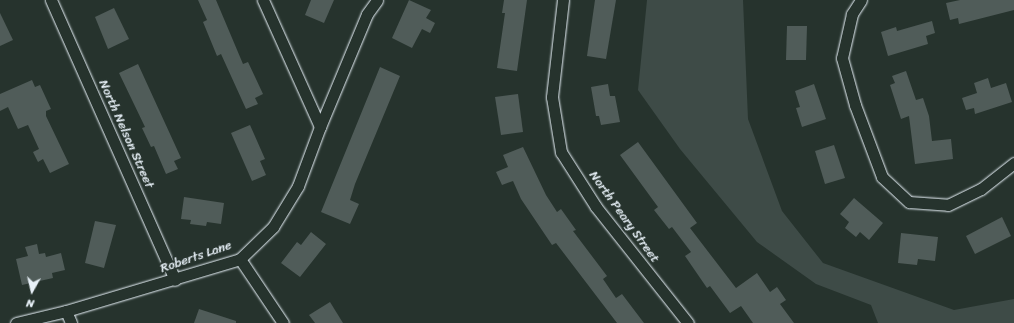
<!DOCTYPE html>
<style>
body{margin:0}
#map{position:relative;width:1014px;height:323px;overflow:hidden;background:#26332d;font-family:Sriracha,sans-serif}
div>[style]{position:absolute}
.green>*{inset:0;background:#3e4b47}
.building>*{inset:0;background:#505c59}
.roads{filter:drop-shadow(0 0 1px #e8f1f8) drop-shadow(0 0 1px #e8f1f8)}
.minor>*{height:11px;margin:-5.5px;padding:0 5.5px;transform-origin:5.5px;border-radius:5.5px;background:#26332d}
span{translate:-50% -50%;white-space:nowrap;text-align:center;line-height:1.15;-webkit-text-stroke:4px #26332d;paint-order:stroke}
.street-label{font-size:13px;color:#e8f1f8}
.north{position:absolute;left:12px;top:271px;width:40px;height:40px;-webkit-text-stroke:3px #26332d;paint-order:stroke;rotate:188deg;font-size:11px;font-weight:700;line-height:16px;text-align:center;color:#e8f1f8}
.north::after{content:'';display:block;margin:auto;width:14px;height:18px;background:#e8f1f8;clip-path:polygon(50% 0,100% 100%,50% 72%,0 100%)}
</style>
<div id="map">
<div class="green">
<div style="clip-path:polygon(647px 0,743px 0,748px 119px,782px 211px,823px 263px,954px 310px,1014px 299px,1014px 323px,878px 323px,871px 305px,816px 284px,757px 242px,680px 149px,638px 90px)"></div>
</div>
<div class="building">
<div style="clip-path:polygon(198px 0,216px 0,243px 64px,248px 62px,263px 94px,255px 98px,258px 104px,246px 109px,221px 54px,217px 56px,203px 22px,207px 20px)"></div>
<div style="clip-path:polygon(311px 0,334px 0,324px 23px,305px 15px)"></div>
<div style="clip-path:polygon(409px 0,431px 10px,426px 18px,435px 23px,430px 33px,422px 29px,412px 48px,392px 38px)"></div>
<div style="clip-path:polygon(504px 0,527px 0,517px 71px,497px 68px,505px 13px,502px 13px)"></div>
<div style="clip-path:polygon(595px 0,616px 0,606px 59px,587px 56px)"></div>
<div style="clip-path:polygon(960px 0,1014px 0,1014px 10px,959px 24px,958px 18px,950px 20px,946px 3px)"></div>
<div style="clip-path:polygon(114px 8px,129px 39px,108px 49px,95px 17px)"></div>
<div style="clip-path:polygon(0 13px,13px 40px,0 46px)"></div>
<div style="clip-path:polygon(932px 21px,935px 33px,926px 36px,928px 44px,888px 56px,881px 32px,896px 27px,897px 31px)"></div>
<div style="clip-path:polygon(787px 26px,807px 26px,806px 60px,786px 60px)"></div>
<div style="clip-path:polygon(138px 64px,181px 158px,174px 161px,178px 169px,166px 174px,154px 146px,151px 147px,142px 128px,145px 127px,119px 73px)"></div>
<div style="clip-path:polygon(380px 67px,400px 76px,355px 184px,350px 200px,359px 204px,350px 224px,321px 212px)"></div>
<div style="clip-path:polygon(906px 71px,916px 100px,923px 98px,929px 116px,932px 141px,951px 139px,953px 159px,915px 164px,909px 116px,901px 119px,890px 85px,895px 83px,892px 76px)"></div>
<div style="clip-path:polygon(988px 78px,991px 88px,1006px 83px,1012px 102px,975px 114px,974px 108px,966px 110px,962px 98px,977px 93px,974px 83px)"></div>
<div style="clip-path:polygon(32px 80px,35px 87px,40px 85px,51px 109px,46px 111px,46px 116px,69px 164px,50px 173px,43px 159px,38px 162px,33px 152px,39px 149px,28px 125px,18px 129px,8px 107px,0 111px,0 94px)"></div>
<div style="clip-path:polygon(608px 84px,610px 96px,615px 96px,620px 122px,601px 125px,599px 116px,596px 116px,591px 87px)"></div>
<div style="clip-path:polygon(814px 84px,826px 119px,802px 127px,796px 108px,800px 107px,795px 91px)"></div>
<div style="clip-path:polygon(518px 94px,523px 132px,501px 135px,495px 97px)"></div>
<div style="clip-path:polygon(250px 125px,265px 159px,260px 161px,266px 175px,252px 181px,231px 133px)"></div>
<div style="clip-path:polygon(638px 142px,697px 223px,690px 228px,736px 288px,757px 273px,770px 292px,777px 287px,786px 300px,780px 304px,794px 323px,753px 323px,741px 306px,730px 313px,710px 286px,707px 288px,685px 256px,691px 252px,672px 227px,669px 229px,654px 210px,658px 207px,620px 155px)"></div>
<div style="clip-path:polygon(834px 145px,845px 178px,825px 184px,815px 151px)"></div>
<div style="clip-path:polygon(523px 147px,546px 195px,557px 212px,561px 209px,576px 230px,573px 231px,607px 276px,603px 279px,616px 298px,622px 294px,644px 323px,617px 323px,556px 243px,552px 245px,521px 199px,513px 181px,502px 185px,496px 172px,508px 167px,503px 155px)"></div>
<div style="clip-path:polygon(184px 197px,224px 203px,221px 224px,207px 222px,206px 226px,190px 224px,191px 220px,181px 219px)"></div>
<div style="clip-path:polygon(854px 198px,883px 223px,869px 240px,860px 232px,856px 237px,845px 228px,849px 222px,840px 214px)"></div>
<div style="clip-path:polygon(1002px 217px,1011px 236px,975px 254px,966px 236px)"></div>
<div style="clip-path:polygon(95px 221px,116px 225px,104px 268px,85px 263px)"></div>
<div style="clip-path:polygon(311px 232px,326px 244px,300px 277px,281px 263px,297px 242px,301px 245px)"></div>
<div style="clip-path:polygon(901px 233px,938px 237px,935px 261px,918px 259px,917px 265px,898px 263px)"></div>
<div style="clip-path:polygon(37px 244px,39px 254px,45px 253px,46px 257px,61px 253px,65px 270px,52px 273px,53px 278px,22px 285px,16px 259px,28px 256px,25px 247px)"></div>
<div style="clip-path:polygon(330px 302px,343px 323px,315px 323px,309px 315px)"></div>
<div style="clip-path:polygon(199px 309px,236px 321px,236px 323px,194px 323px)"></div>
</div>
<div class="roads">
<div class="minor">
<div style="left:51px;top:0;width:306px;rotate:66.1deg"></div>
<div style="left:263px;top:0;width:139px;rotate:65.8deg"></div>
<div style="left:563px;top:0;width:98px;rotate:96.5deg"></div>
<div style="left:552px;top:97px;width:56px;rotate:80.7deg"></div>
<div style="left:561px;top:152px;width:65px;rotate:57.5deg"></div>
<div style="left:596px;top:207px;width:148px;rotate:51.6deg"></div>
<div style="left:861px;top:0;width:17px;rotate:123deg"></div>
<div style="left:852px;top:14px;width:45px;rotate:102.8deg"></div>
<div style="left:842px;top:58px;width:49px;rotate:74.5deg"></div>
<div style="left:855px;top:105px;width:77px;rotate:69.4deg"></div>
<div style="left:882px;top:177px;width:37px;rotate:43deg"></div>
<div style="left:909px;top:202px;width:39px;rotate:4deg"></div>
<div style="left:948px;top:205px;width:37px;rotate:-26deg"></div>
<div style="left:981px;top:189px;width:42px;rotate:-38.2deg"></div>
<div style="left:240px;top:259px;width:77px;rotate:56.1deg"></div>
<div style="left:66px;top:311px;width:13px;rotate:67deg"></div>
<div style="left:16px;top:323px;width:51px;rotate:-13.5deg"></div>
<div style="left:66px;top:311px;width:182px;rotate:-16.6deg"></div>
<div style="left:240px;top:259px;width:46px;rotate:-44.1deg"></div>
<div style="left:273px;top:227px;width:48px;rotate:-58.6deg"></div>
<div style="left:298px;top:186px;width:63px;rotate:-69.6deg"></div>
<div style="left:320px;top:127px;width:122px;rotate:-67.4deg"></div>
<div style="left:367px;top:14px;width:17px;rotate:-54deg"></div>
</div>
</div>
<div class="street-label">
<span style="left:126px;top:134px;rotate:66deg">North Nelson Street</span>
<span style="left:624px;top:217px;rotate:54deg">North Peary Street</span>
<span style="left:196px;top:257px;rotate:-19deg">Roberts Lane</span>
</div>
<div class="north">N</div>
</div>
